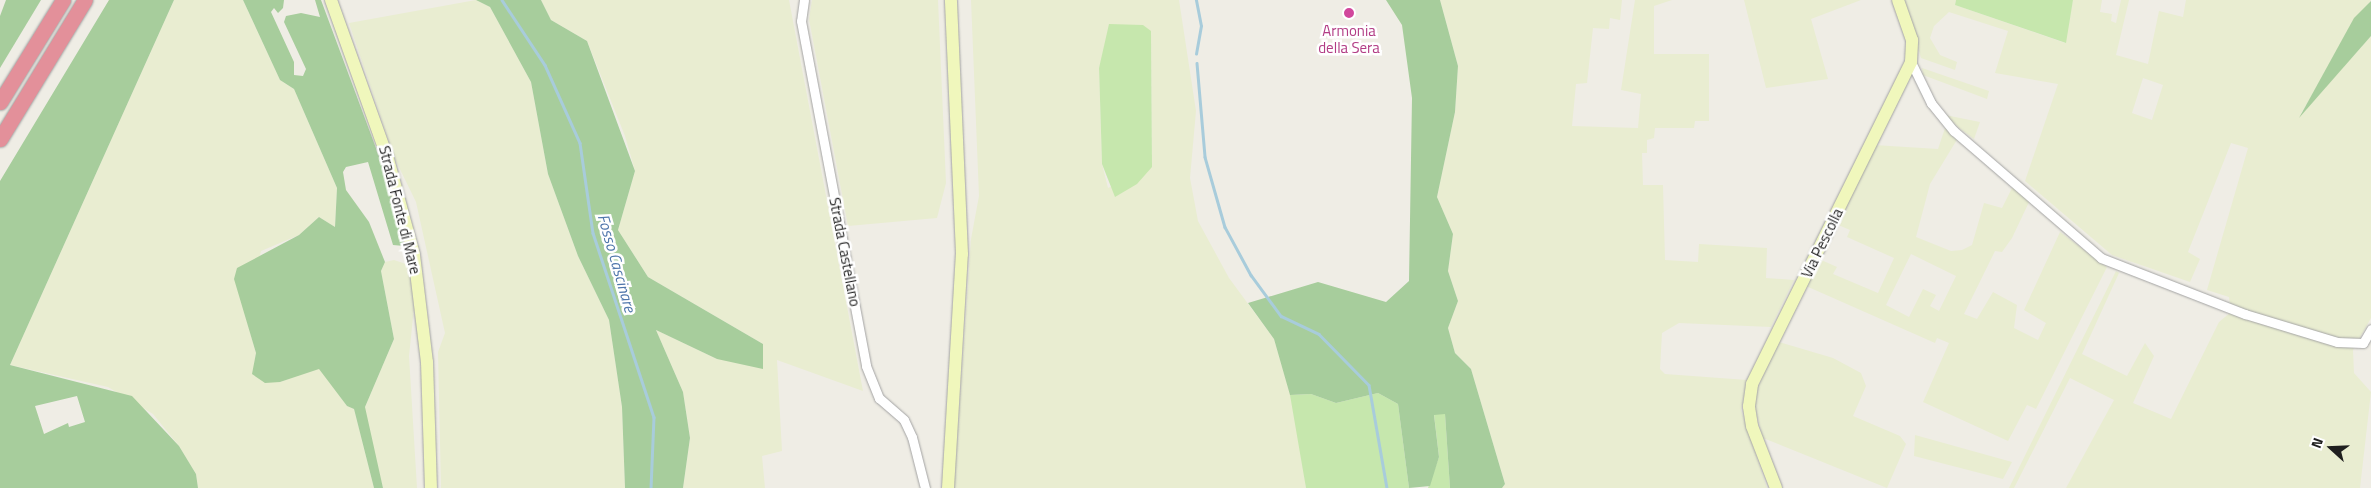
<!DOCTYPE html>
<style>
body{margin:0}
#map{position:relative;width:2371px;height:488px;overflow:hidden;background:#efede5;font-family:"Titillium Web",sans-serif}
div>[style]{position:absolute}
.farmland>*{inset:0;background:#e9edd1}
.grass>*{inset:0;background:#c6e7ad}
.forest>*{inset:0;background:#a7cd9c}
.stream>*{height:2.5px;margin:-1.25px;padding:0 1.25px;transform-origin:1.25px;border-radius:1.25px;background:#a8ccdb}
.roads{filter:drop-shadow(0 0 1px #a3a3a3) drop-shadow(0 0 1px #a3a3a3)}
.street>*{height:9px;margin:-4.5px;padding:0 4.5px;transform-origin:4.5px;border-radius:4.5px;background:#fff}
.secondary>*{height:12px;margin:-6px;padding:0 6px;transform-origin:6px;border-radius:6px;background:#f0f7bc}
.highway>*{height:15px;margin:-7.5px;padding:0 7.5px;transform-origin:7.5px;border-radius:7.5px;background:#e3909a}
.dots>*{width:14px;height:14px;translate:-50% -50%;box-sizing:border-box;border:2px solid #fff;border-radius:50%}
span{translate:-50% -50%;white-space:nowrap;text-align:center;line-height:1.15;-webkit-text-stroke:5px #fff;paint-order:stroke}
.hotel-label{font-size:15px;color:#b23c85}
.street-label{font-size:15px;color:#1f1f1f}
.water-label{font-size:16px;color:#4f76ab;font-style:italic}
.north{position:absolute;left:2306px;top:423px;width:50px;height:50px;-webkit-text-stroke:4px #fff;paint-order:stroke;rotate:290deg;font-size:14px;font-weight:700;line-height:20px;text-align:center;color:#1f1f1f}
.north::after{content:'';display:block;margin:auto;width:18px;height:22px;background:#1f1f1f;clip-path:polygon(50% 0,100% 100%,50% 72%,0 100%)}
</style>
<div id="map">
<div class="farmland">
<div style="clip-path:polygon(174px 0,243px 0,280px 80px,294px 89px,337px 188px,335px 227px,319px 217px,299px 235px,261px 251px,245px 315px,256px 353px,254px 365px,280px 382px,319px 368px,347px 406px,354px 409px,374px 488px,198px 488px,196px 474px,179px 446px,153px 414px,108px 387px,10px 365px)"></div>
<div style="clip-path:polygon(476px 0,490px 7px,531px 82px,548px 174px,578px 256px,609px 320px,622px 407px,625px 488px,441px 488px,438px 352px,445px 333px,416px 202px,395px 159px,349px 23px)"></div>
<div style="clip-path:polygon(541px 0,789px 0,863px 391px,777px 360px,782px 451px,762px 456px,765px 488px,683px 488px,690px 438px,683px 392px,656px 330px,717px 359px,763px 344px,648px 277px,618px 230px,635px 171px,625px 136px,587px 41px,551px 20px)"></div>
<div style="clip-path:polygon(812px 0,938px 0,946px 183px,937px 218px,848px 226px,809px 19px)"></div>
<div style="clip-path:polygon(evenodd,971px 0,1179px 0,1196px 111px,1190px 178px,1198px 221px,1229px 278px,1274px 339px,1297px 418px,1306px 488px,954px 488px,971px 239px,979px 196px,971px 0,1151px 31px,1152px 167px,1108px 188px,1102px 164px,1099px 68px,1108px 39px,1151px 31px)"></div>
<div style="clip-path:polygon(1440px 0,1622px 0,1620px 20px,1610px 18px,1609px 29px,1593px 28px,1587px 83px,1576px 84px,1572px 126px,1638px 128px,1641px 94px,1621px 90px,1635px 0,1672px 0,1654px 6px,1654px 54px,1709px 54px,1709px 121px,1695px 121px,1694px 128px,1655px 128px,1654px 138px,1647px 140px,1647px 153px,1642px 153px,1643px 185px,1663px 185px,1665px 260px,1698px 262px,1699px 244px,1767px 248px,1766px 278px,1794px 280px,1771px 327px,1679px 323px,1662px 333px,1660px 369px,1665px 374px,1747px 380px,1741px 410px,1767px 488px,1502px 488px,1505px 484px,1471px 369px,1455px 353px,1448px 328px,1458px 301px,1448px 271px,1453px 234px,1437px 197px,1455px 112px,1458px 66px)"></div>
<div style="clip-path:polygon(1744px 0,1861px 0,1811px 19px,1828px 79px,1766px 88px)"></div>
<div style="clip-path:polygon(evenodd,1904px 0,1956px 0,1955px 5px,2065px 43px,2073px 0,2102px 0,2100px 12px,2112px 14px,2111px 21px,2116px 23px,2121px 0,2129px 0,2116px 55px,2148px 64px,2159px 11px,2183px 17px,2186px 0,2371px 0,2300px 115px,2371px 36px,2371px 318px,2353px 350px,2354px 373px,2371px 392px,2360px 488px,2066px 488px,2114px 400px,2070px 378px,2014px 488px,2009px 488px,2116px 271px,2119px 273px,2082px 354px,2127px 376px,2145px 343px,2154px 356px,2133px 403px,2171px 419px,2219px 322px,2231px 312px,2229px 297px,2207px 290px,2248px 148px,2231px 143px,2188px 252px,2200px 259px,2190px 282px,2112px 255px,2025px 181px,2058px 84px,1995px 73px,2008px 31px,1949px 12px,1934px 26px,1930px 38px,1940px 55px,1957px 62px,1955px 70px,1921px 58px,1904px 0,2143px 78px,2163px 85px,2152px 120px,2132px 113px,2143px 78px)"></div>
<div style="clip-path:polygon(1922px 68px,1989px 91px,1987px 99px,1923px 75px)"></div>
<div style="clip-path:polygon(1945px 115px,1980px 122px,1974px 139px,1959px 128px)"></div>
<div style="clip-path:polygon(evenodd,1945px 128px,1958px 138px,1930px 184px,1916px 237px,1951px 251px,1962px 250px,1972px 245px,1984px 203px,2002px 208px,2013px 186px,2030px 200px,2012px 238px,2002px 252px,1995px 251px,1964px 314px,1977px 319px,1993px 292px,2017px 305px,2014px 328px,2038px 340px,2046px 323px,2024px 310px,2060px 232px,2107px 267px,2036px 409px,2027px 405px,2008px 441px,1923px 402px,1949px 343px,1937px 338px,1935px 343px,1806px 286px,1819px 259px,1837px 267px,1833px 274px,1878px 293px,1894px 258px,1847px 237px,1850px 230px,1836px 224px,1874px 145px,1938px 149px,1945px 128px,1911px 254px,1956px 276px,1939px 311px,1930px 306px,1936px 295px,1923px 289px,1909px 317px,1886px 305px,1911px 254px)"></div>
<div style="clip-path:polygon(394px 260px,409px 265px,414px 308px,409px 356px,417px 488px,383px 488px,365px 416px,365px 407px,394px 339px,381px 271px,385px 262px)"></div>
<div style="clip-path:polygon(1779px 342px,1833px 358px,1861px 373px,1866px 386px,1853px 416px,1900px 436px,1906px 444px,1887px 488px,1763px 438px,1755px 407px,1757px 389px)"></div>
<div style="clip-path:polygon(1915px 435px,2012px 462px,2003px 479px,1914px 456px)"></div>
</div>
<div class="grass">
<div style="clip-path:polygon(1956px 0,2073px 0,2066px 43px,1955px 5px)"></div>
<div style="clip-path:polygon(1109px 24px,1143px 25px,1151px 31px,1152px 167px,1137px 184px,1115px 197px,1102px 164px,1099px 68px)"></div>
<div style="clip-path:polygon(1378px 393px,1398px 404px,1409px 488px,1306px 488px,1290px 395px,1311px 394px,1336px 403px)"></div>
<div style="clip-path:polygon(1434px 414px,1445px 414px,1450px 488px,1428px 488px,1439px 457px)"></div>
</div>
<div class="forest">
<div style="clip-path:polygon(6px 0,41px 0,0 68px,0 16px)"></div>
<div style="clip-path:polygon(evenodd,109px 0,174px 0,10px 365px,132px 396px,179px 446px,196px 474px,198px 488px,0 488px,0 181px,109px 0,77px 396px,85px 422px,69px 427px,68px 423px,44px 434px,35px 406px,77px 396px)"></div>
<div style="clip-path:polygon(243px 0,284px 0,283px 8px,278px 13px,274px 8px,271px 12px,294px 62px,294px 75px,303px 76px,306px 69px,284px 22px,286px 16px,301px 13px,320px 17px,315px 0,321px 0,383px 167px,404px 246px,393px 245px,368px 162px,346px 167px,343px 172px,346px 190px,369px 222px,385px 262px,381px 271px,394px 339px,365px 407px,383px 488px,374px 488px,354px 409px,347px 406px,319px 369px,280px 382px,265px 383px,252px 374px,256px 353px,234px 279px,237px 268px,299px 235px,319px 217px,335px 227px,337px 188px,294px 89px,280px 80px)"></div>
<div style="clip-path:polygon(476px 0,541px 0,551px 20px,587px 41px,635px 171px,618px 230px,648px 277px,763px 344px,763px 369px,717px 359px,656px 330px,683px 392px,690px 438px,683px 488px,625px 488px,622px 407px,609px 320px,578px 256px,548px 174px,531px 82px,490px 7px)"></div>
<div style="clip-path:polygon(1386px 0,1440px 0,1458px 66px,1455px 112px,1437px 197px,1453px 234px,1448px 271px,1458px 301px,1448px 328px,1455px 353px,1471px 369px,1505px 484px,1502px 488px,1450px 488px,1445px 414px,1434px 415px,1439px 457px,1430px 486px,1409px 488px,1398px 404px,1378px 393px,1336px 403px,1311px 394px,1290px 395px,1274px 339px,1248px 303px,1318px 282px,1386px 302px,1409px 281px,1412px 98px,1402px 25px)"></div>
<div style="clip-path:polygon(2371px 1px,2371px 36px,2299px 118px,2354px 18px)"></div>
</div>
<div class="stream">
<div style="left:502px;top:0;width:78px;rotate:56.5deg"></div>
<div style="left:545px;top:65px;width:85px;rotate:65.8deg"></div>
<div style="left:580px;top:143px;width:91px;rotate:81.8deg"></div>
<div style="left:593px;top:233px;width:194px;rotate:71.7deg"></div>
<div style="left:654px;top:417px;width:71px;rotate:92.4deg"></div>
<div style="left:1196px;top:54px;width:28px;rotate:-80deg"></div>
<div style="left:1201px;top:26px;width:26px;rotate:-101deg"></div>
<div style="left:1197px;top:63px;width:94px;rotate:85.1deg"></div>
<div style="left:1205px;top:157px;width:73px;rotate:74.1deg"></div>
<div style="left:1225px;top:227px;width:55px;rotate:61.6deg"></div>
<div style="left:1251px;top:275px;width:51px;rotate:53.8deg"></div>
<div style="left:1281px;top:316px;width:42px;rotate:25.3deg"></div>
<div style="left:1319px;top:334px;width:71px;rotate:45.6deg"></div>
<div style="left:1369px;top:385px;width:105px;rotate:80.1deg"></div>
</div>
<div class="roads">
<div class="street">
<div style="left:804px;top:0;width:21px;rotate:98deg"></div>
<div style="left:801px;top:21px;width:351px;rotate:79.3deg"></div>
<div style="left:866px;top:366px;width:35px;rotate:68deg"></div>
<div style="left:879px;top:398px;width:33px;rotate:41deg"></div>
<div style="left:904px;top:420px;width:19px;rotate:65deg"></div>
<div style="left:912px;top:437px;width:53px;rotate:75.7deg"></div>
<div style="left:1911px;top:62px;width:46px;rotate:64deg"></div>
<div style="left:1931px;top:103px;width:36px;rotate:51deg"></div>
<div style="left:1954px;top:131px;width:194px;rotate:40.8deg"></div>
<div style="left:2101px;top:258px;width:155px;rotate:21.3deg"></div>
<div style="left:2245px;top:314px;width:96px;rotate:16.9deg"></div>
<div style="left:2337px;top:342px;width:26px;rotate:2deg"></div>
<div style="left:2363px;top:343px;width:16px;rotate:-60deg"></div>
</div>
<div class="secondary">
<div style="left:331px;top:0;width:169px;rotate:70.3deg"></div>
<div style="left:388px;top:159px;width:99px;rotate:74.8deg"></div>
<div style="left:414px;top:255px;width:108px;rotate:83.1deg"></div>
<div style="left:427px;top:362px;width:126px;rotate:88.2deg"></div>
<div style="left:948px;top:488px;width:234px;rotate:-86.6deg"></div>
<div style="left:962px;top:254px;width:254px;rotate:-92.5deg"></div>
<div style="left:1776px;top:488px;width:66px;rotate:-111.2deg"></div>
<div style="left:1752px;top:426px;width:20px;rotate:-99deg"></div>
<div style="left:1749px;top:406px;width:22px;rotate:-82deg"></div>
<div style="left:1752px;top:384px;width:359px;rotate:-63.7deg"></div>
<div style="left:1911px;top:62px;width:22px;rotate:-87deg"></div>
<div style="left:1912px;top:40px;width:42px;rotate:-109.3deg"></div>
</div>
<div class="highway">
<div style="left:0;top:102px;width:120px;rotate:-58.3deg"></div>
<div style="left:0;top:139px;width:163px;rotate:-58.6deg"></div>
</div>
</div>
<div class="dots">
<div style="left:1349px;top:13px;background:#d1479c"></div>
</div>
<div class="hotel-label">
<span style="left:1349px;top:39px">Armonia<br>della Sera</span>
</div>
<div class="street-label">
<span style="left:400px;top:210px;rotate:76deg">Strada Fonte di Mare</span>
<span style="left:1822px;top:243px;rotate:-64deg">Via Pescolla</span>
<span style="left:845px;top:252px;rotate:79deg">Strada Castellano</span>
</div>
<div class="water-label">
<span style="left:617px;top:263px;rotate:74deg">Fosso Cascinare</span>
</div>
<div class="north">N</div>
</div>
